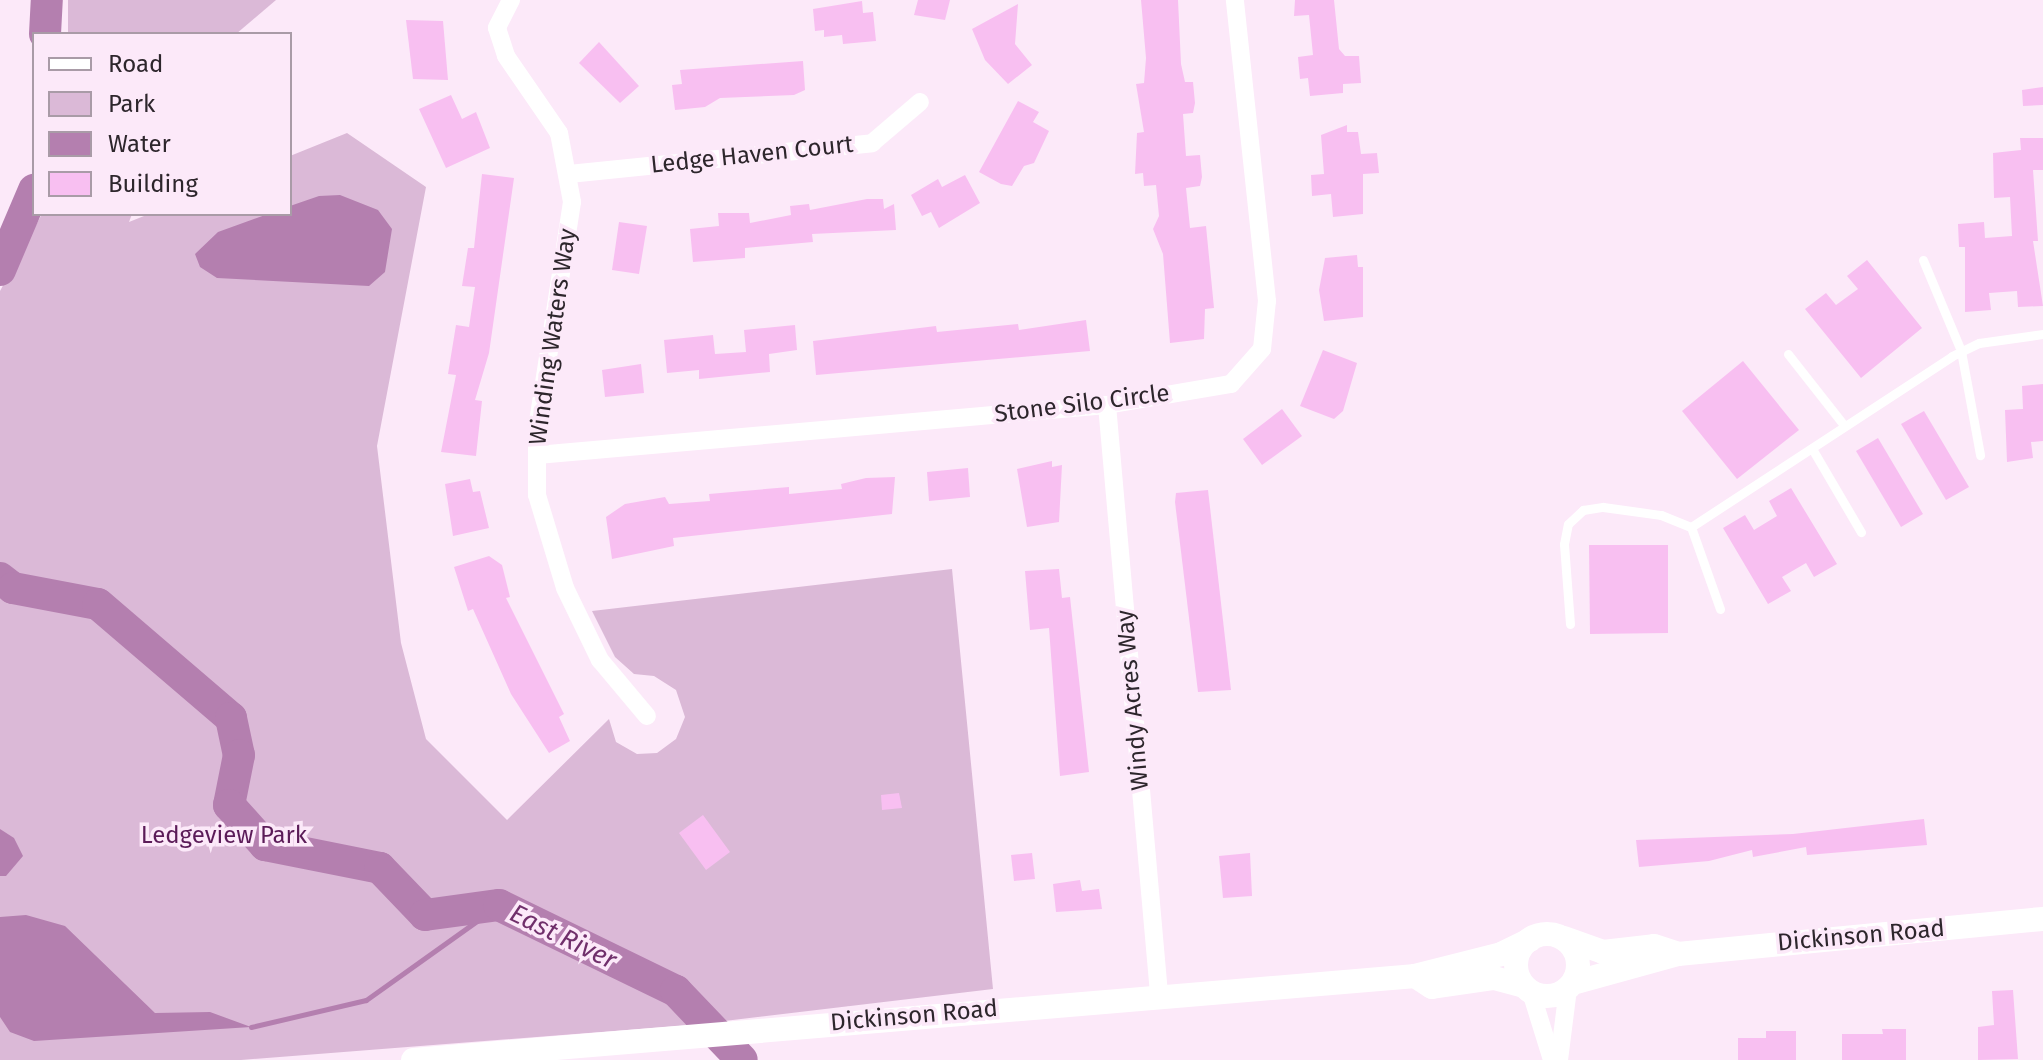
<!DOCTYPE html>
<style>
body{margin:0}
#map{position:relative;width:2043px;height:1060px;overflow:hidden;background:#fce9f9;font-family:"Fira Sans",sans-serif}
div>[style]{position:absolute}
.green>*{inset:0;background:#dbb9d7}
.water>*{inset:0;background:#b47faf}
.stream>*{height:5px;margin:-2.5px;padding:0 2.5px;transform-origin:2.5px;border-radius:2.5px;background:#b47faf}
.river>*{height:32px;margin:-16px;padding:0 16px;transform-origin:16px;border-radius:16px;background:#b47faf}
.building>*{inset:0;background:#f8bff1}
.service>*{height:9px;margin:-4.5px;padding:0 4.5px;transform-origin:4.5px;border-radius:4.5px;background:#fff}
.minor>*{height:18px;margin:-9px;padding:0 9px;transform-origin:9px;border-radius:9px;background:#fff}
.tertiary>*{height:24px;margin:-12px;padding:0 12px;transform-origin:12px;border-radius:12px;background:#fff}
.tertiary>.ring{margin:-12px;padding:0;box-sizing:content-box;background:none;border:24px solid #fff;border-radius:50%}
span{translate:-50% -50%;white-space:nowrap;text-align:center;line-height:1.15;-webkit-text-stroke:7px #fce9f9;paint-order:stroke}
.street-label{font-size:24px;color:#2d262c}
.park-label{font-size:24px;color:#5b1b58}
.water-label{font-size:26px;color:#702f6b;font-style:italic}
.legend{position:absolute;left:32px;top:32px;width:260px;height:184px;box-sizing:border-box;background:#fce9f9;border:2px solid #a99ba7;margin:0;padding:10px 14px;list-style:none;font-size:24px;color:#2d262c}
.legend li{display:flex;align-items:center;gap:16px;height:40px}
.legend b{width:40px;border:2px solid #a99ba7}
</style>
<div id="map">
<div class="green">
<div style="clip-path:polygon(68px 0,276px 0,236px 34px,68px 34px)"></div>
<div style="clip-path:polygon(347px 133px,426px 187px,377px 446px,401px 643px,426px 739px,507px 820px,609px 719px,616px 742px,637px 754px,657px 753px,676px 739px,685px 717px,676px 690px,654px 676px,634px 674px,615px 657px,592px 611px,952px 569px,993px 989px,691px 1025px,241px 1060px,0 1060px,0 291px,42px 214px,132px 214px,129px 222px,149px 214px,290px 214px,290px 156px)"></div>
</div>
<div class="water">
<div style="clip-path:polygon(340px 195px,378px 210px,392px 229px,385px 272px,369px 286px,217px 278px,200px 267px,195px 254px,218px 232px,268px 214px,290px 214px,290px 206px,319px 196px)"></div>
<div style="clip-path:polygon(0 829px,14px 838px,23px 856px,6px 876px,0 876px)"></div>
<div style="clip-path:polygon(26px 915px,65px 926px,155px 1013px,210px 1012px,251px 1027px,34px 1041px,10px 1032px,0 1017px,0 917px)"></div>
</div>
<div class="stream">
<div style="left:251px;top:1027px;width:118px;rotate:-13.2deg"></div>
<div style="left:366px;top:1000px;width:163px;rotate:-35.5deg"></div>
</div>
<div class="river">
<div style="left:45px;top:34px;width:34px;rotate:-87deg"></div>
<div style="left:0;top:270px;width:87px;rotate:-67deg"></div>
<div style="left:0;top:578px;width:16px;rotate:38deg"></div>
<div style="left:13px;top:588px;width:86px;rotate:10.7deg"></div>
<div style="left:98px;top:604px;width:175px;rotate:40.6deg"></div>
<div style="left:231px;top:718px;width:38px;rotate:78deg"></div>
<div style="left:239px;top:755px;width:51px;rotate:101.3deg"></div>
<div style="left:229px;top:805px;width:54px;rotate:48deg"></div>
<div style="left:265px;top:845px;width:117px;rotate:11.3deg"></div>
<div style="left:380px;top:868px;width:65px;rotate:46.2deg"></div>
<div style="left:425px;top:915px;width:75px;rotate:-7.7deg"></div>
<div style="left:499px;top:905px;width:197px;rotate:25.9deg"></div>
<div style="left:676px;top:991px;width:95px;rotate:46.3deg"></div>
</div>
<div class="building">
<div style="clip-path:polygon(918px 0,950px 0,945px 20px,914px 15px)"></div>
<div style="clip-path:polygon(1141px 0,1178px 0,1181px 64px,1185px 82px,1193px 82px,1195px 103px,1193px 113px,1183px 114px,1186px 156px,1200px 155px,1202px 177px,1200px 186px,1186px 188px,1190px 228px,1206px 226px,1214px 308px,1205px 309px,1204px 339px,1170px 343px,1163px 254px,1153px 229px,1159px 216px,1156px 185px,1144px 186px,1143px 173px,1135px 174px,1137px 133px,1144px 132px,1136px 84px,1144px 83px,1146px 58px)"></div>
<div style="clip-path:polygon(1295px 0,1334px 0,1339px 49px,1345px 56px,1359px 56px,1361px 83px,1343px 84px,1343px 93px,1310px 96px,1308px 78px,1300px 79px,1298px 57px,1313px 55px,1309px 15px,1294px 16px)"></div>
<div style="clip-path:polygon(862px 1px,863px 13px,873px 12px,876px 41px,843px 44px,842px 35px,824px 37px,824px 30px,815px 31px,813px 9px)"></div>
<div style="clip-path:polygon(1018px 4px,1015px 44px,1032px 65px,1008px 84px,985px 60px,972px 29px)"></div>
<div style="clip-path:polygon(406px 20px,443px 21px,448px 80px,413px 79px)"></div>
<div style="clip-path:polygon(599px 42px,639px 86px,620px 103px,579px 63px)"></div>
<div style="clip-path:polygon(803px 61px,805px 90px,794px 95px,720px 98px,705px 107px,675px 110px,672px 85px,682px 84px,680px 70px)"></div>
<div style="clip-path:polygon(2043px 87px,2043px 105px,2023px 106px,2022px 90px)"></div>
<div style="clip-path:polygon(451px 95px,462px 119px,476px 112px,490px 148px,446px 168px,419px 109px)"></div>
<div style="clip-path:polygon(1018px 101px,1039px 112px,1033px 122px,1049px 131px,1034px 163px,1024px 166px,1012px 186px,1001px 184px,979px 172px)"></div>
<div style="clip-path:polygon(1347px 125px,1347px 132px,1358px 132px,1361px 154px,1377px 153px,1379px 173px,1363px 174px,1363px 214px,1333px 217px,1331px 194px,1312px 196px,1311px 175px,1324px 174px,1321px 135px)"></div>
<div style="clip-path:polygon(2020px 138px,2043px 138px,2043px 170px,2033px 170px,2038px 241px,2033px 241px,2043px 306px,2018px 307px,2017px 291px,1989px 293px,1991px 310px,1965px 312px,1965px 247px,1959px 247px,1958px 224px,1984px 222px,1985px 238px,2012px 236px,2010px 197px,1994px 198px,1993px 153px,2021px 150px)"></div>
<div style="clip-path:polygon(482px 174px,514px 178px,489px 353px,475px 400px,482px 401px,476px 456px,441px 452px,456px 375px,448px 374px,456px 325px,469px 327px,475px 287px,462px 286px,468px 248px,474px 248px)"></div>
<div style="clip-path:polygon(965px 175px,980px 203px,939px 228px,931px 212px,922px 216px,911px 195px,938px 179px,942px 187px)"></div>
<div style="clip-path:polygon(867px 199px,883px 199px,884px 209px,894px 204px,896px 230px,812px 234px,813px 242px,745px 248px,745px 258px,693px 262px,690px 229px,719px 226px,718px 213px,749px 213px,750px 223px,791px 215px,790px 206px,809px 204px,810px 210px)"></div>
<div style="clip-path:polygon(619px 222px,647px 226px,639px 274px,612px 270px)"></div>
<div style="clip-path:polygon(1357px 255px,1358px 267px,1363px 267px,1363px 317px,1324px 321px,1319px 290px,1325px 258px)"></div>
<div style="clip-path:polygon(1867px 260px,1922px 328px,1861px 378px,1805px 309px,1826px 293px,1836px 305px,1858px 289px,1847px 276px)"></div>
<div style="clip-path:polygon(1086px 320px,1090px 351px,816px 375px,813px 341px,936px 326px,937px 332px,1018px 324px,1019px 330px)"></div>
<div style="clip-path:polygon(795px 325px,797px 350px,769px 354px,770px 372px,699px 379px,699px 370px,667px 373px,664px 340px,713px 335px,715px 354px,746px 352px,744px 330px)"></div>
<div style="clip-path:polygon(1323px 350px,1357px 363px,1343px 411px,1334px 419px,1300px 406px)"></div>
<div style="clip-path:polygon(1743px 361px,1799px 430px,1737px 479px,1682px 411px)"></div>
<div style="clip-path:polygon(641px 364px,644px 393px,605px 397px,602px 370px)"></div>
<div style="clip-path:polygon(2043px 384px,2043px 441px,2031px 442px,2033px 458px,2007px 462px,2005px 410px,2023px 409px,2022px 386px)"></div>
<div style="clip-path:polygon(1282px 409px,1302px 436px,1262px 465px,1243px 439px)"></div>
<div style="clip-path:polygon(1924px 411px,1969px 487px,1946px 500px,1901px 424px)"></div>
<div style="clip-path:polygon(1878px 438px,1923px 514px,1901px 527px,1856px 451px)"></div>
<div style="clip-path:polygon(1052px 461px,1052px 467px,1062px 465px,1059px 522px,1027px 527px,1017px 469px)"></div>
<div style="clip-path:polygon(968px 468px,970px 497px,929px 501px,927px 472px)"></div>
<div style="clip-path:polygon(895px 477px,892px 514px,673px 538px,674px 546px,612px 559px,606px 517px,625px 504px,665px 497px,669px 504px,710px 501px,709px 494px,789px 487px,789px 494px,842px 489px,841px 484px,866px 478px)"></div>
<div style="clip-path:polygon(470px 479px,473px 492px,480px 491px,489px 528px,453px 536px,445px 484px)"></div>
<div style="clip-path:polygon(1791px 488px,1837px 564px,1814px 577px,1806px 563px,1782px 577px,1791px 591px,1768px 604px,1723px 528px,1745px 515px,1754px 530px,1777px 516px,1769px 501px)"></div>
<div style="clip-path:polygon(1208px 490px,1231px 690px,1198px 692px,1175px 502px,1176px 493px)"></div>
<div style="clip-path:polygon(1589px 545px,1668px 545px,1668px 633px,1590px 634px)"></div>
<div style="clip-path:polygon(489px 556px,502px 565px,510px 597px,506px 598px,564px 714px,559px 717px,570px 741px,549px 753px,511px 694px,473px 609px,468px 611px,454px 567px)"></div>
<div style="clip-path:polygon(1059px 569px,1062px 598px,1070px 597px,1089px 772px,1060px 776px,1049px 628px,1030px 630px,1025px 571px)"></div>
<div style="clip-path:polygon(899px 793px,902px 808px,882px 810px,881px 795px)"></div>
<div style="clip-path:polygon(703px 815px,730px 852px,706px 870px,679px 833px)"></div>
<div style="clip-path:polygon(1924px 819px,1927px 845px,1807px 855px,1806px 847px,1753px 857px,1752px 850px,1709px 861px,1639px 867px,1636px 840px,1793px 834px)"></div>
<div style="clip-path:polygon(1032px 853px,1035px 879px,1014px 881px,1011px 855px)"></div>
<div style="clip-path:polygon(1250px 853px,1252px 896px,1223px 898px,1219px 856px)"></div>
<div style="clip-path:polygon(1080px 880px,1082px 891px,1099px 889px,1102px 909px,1056px 912px,1053px 884px)"></div>
<div style="clip-path:polygon(2013px 990px,2018px 1059px,1978px 1060px,1978px 1027px,1994px 1025px,1992px 991px)"></div>
<div style="clip-path:polygon(1882px 1029px,1906px 1029px,1906px 1060px,1842px 1060px,1842px 1034px,1883px 1034px)"></div>
<div style="clip-path:polygon(1766px 1031px,1796px 1031px,1796px 1060px,1738px 1060px,1738px 1038px,1766px 1038px)"></div>
</div>
<div class="service">
<div style="left:1923px;top:260px;width:99px;rotate:67.3deg"></div>
<div style="left:1961px;top:351px;width:106px;rotate:79.6deg"></div>
<div style="left:1788px;top:354px;width:89px;rotate:51.8deg"></div>
<div style="left:1814px;top:452px;width:93px;rotate:59.6deg"></div>
<div style="left:1691px;top:527px;width:312px;rotate:-33.2deg"></div>
<div style="left:1952px;top:356px;width:30px;rotate:-26deg"></div>
<div style="left:1979px;top:343px;width:65px;rotate:-8deg"></div>
<div style="left:1570px;top:624px;width:80px;rotate:-94.3deg"></div>
<div style="left:1564px;top:544px;width:20px;rotate:-79deg"></div>
<div style="left:1568px;top:524px;width:21px;rotate:-43deg"></div>
<div style="left:1583px;top:510px;width:20px;rotate:-9deg"></div>
<div style="left:1603px;top:507px;width:59px;rotate:7.9deg"></div>
<div style="left:1661px;top:515px;width:32px;rotate:22deg"></div>
<div style="left:1691px;top:527px;width:87px;rotate:70.5deg"></div>
</div>
<div class="minor">
<div style="left:511px;top:0;width:31px;rotate:117deg"></div>
<div style="left:497px;top:28px;width:29px;rotate:72deg"></div>
<div style="left:506px;top:56px;width:93px;rotate:55.5deg"></div>
<div style="left:559px;top:133px;width:70px;rotate:79.3deg"></div>
<div style="left:572px;top:202px;width:228px;rotate:98.8deg"></div>
<div style="left:537px;top:427px;width:68px;rotate:90deg"></div>
<div style="left:537px;top:495px;width:97px;rotate:73.2deg"></div>
<div style="left:565px;top:588px;width:80px;rotate:64.1deg"></div>
<div style="left:600px;top:660px;width:73px;rotate:50deg"></div>
<div style="left:569px;top:174px;width:305px;rotate:-5.8deg"></div>
<div style="left:872px;top:143px;width:63px;rotate:-40.5deg"></div>
<div style="left:1107px;top:405px;width:591px;rotate:84.95deg"></div>
<div style="left:537px;top:455px;width:572px;rotate:-5.01deg"></div>
<div style="left:1107px;top:405px;width:126px;rotate:-9.6deg"></div>
<div style="left:1231px;top:384px;width:47px;rotate:-48.5deg"></div>
<div style="left:1262px;top:349px;width:48px;rotate:-84.1deg"></div>
<div style="left:1267px;top:301px;width:303px;rotate:-96.1deg"></div>
<div style="left:1531px;top:992px;width:71px;rotate:72.8deg"></div>
<div style="left:1559px;top:1060px;width:72px;rotate:-82.8deg"></div>
</div>
<div class="tertiary">
<div class="ring" style="left:1516px;top:934px;width:38px;height:38px"></div>
<div style="left:1564px;top:938px;width:41px;rotate:19.7deg"></div>
<div style="left:1603px;top:952px;width:51px;rotate:-6.7deg"></div>
<div style="left:1654px;top:946px;width:25px;rotate:18deg"></div>
<div style="left:1415px;top:976px;width:20px;rotate:33deg"></div>
<div style="left:1432px;top:987px;width:63px;rotate:-8.3deg"></div>
<div style="left:1494px;top:978px;width:31px;rotate:15deg"></div>
<div style="left:1573px;top:983px;width:109px;rotate:-15.4deg"></div>
<div style="left:1678px;top:954px;width:367px;rotate:-5.5deg"></div>
<div style="left:413px;top:1060px;width:1006px;rotate:-4.79deg"></div>
<div style="left:1415px;top:976px;width:89px;rotate:-14.3deg"></div>
<div style="left:1501px;top:954px;width:32px;rotate:-26deg"></div>
</div>
<div class="street-label">
<span style="left:752px;top:155px;rotate:-6deg">Ledge Haven Court</span>
<span style="left:553px;top:337px;rotate:-82deg">Winding Waters Way</span>
<span style="left:1082px;top:404px;rotate:-7deg">Stone Silo Circle</span>
<span style="left:1133px;top:700px;rotate:-95deg">Windy Acres Way</span>
<span style="left:1861px;top:936px;rotate:-5deg">Dickinson Road</span>
<span style="left:914px;top:1016px;rotate:-5deg">Dickinson Road</span>
</div>
<div class="park-label">
<span style="left:224px;top:836px">Ledgeview Park</span>
</div>
<div class="water-label">
<span style="left:563px;top:937px;rotate:26deg">East River</span>
</div>
<ul class="legend">
<li><b style="height:10px;background:#fff"></b>Road</li>
<li><b style="height:22px;background:#dbb9d7"></b>Park</li>
<li><b style="height:22px;background:#b47faf"></b>Water</li>
<li><b style="height:22px;background:#f8bff1"></b>Building</li>
</ul>
</div>
